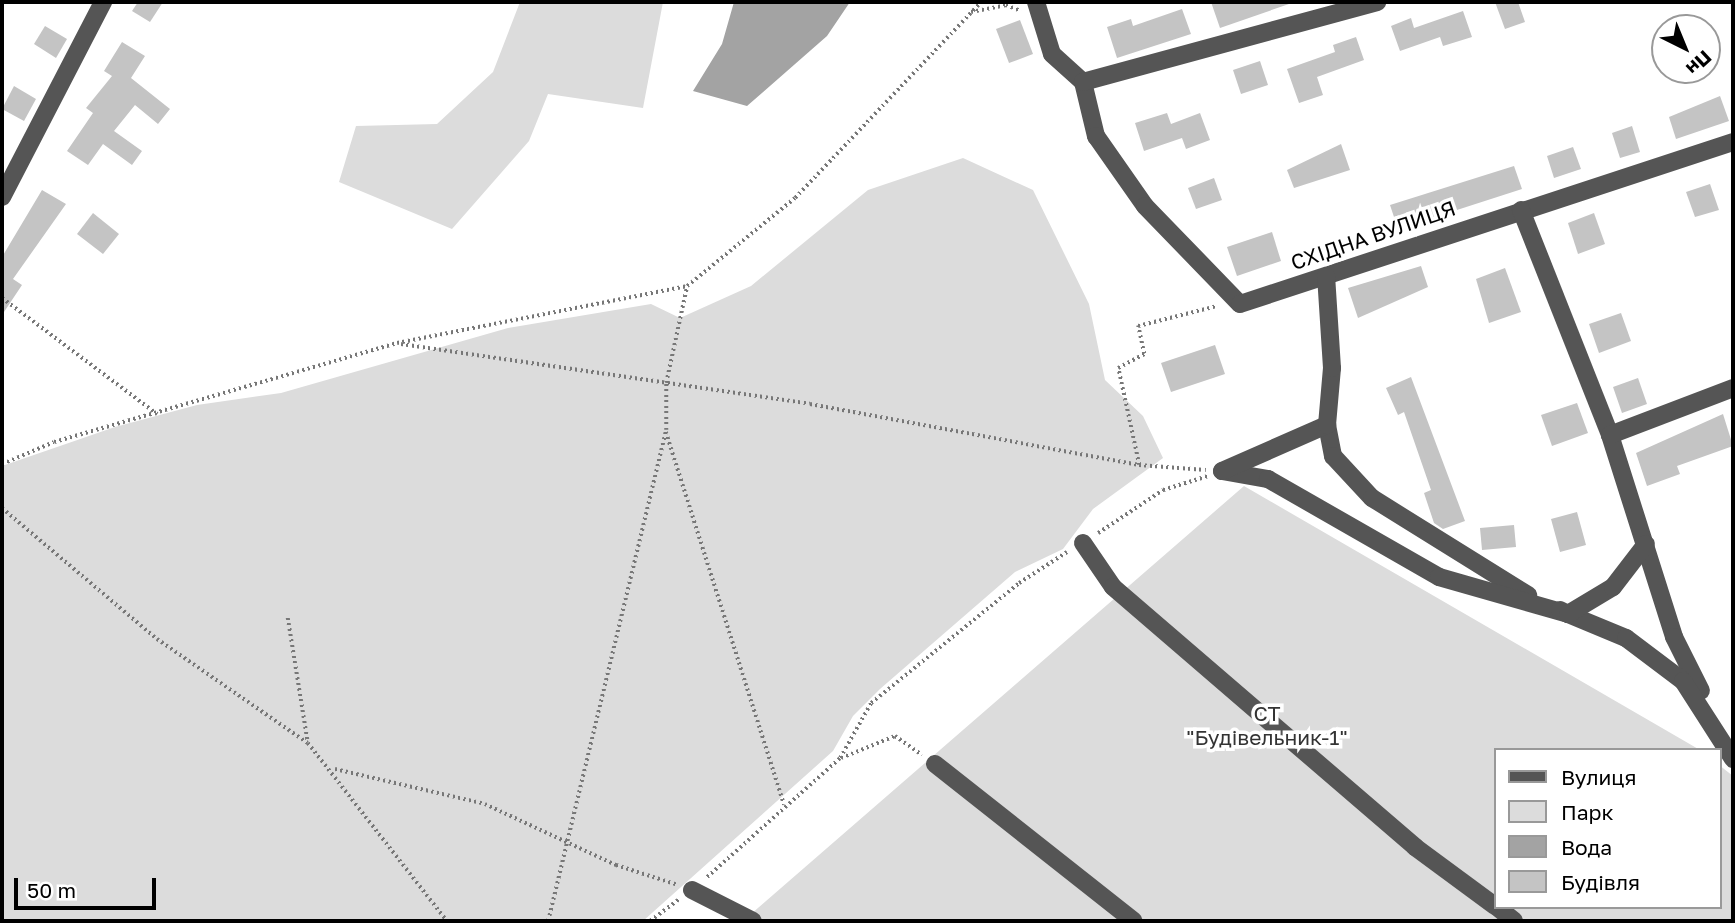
<!DOCTYPE html>
<meta charset="utf-8">
<style>
body{margin:0}
#map{position:relative;width:1735px;height:923px;overflow:hidden;background:#fff;font-family:"Golos Text",sans-serif}
div>[style]{position:absolute}
.green>*{inset:0;background:#dcdcdc}
.water>*{inset:0;background:#a3a3a3}
.building>*{inset:0;background:#c4c4c4}
.path>*{height:3.5px;margin-top:-1.75px;transform-origin:0;background:repeating-linear-gradient(90deg,#777 0 2px,transparent 0 5.5px)}
.minor>*{height:18px;margin:-9px;padding:0 9px;transform-origin:9px;border-radius:9px;background:#555}
span{translate:-50% -50%;white-space:nowrap;text-align:center;line-height:1.15;-webkit-text-stroke:7px #fff;paint-order:stroke}
.street-label{font-size:21px;color:#000}
.park-label{font-size:21px;color:#333}
.frame{position:absolute;inset:0;border:4px solid #000;pointer-events:none}
.legend{position:absolute;left:1494px;top:748px;width:228px;height:161px;box-sizing:border-box;background:#fff;border:2px solid #999;margin:0;padding:9px 12px;list-style:none;font-size:21px;color:#000}
.legend li{display:flex;align-items:center;gap:14px;height:35px}
.legend b{width:35px;border:2px solid #999}
.north{position:absolute;left:1651px;top:14px;width:70px;height:70px;box-sizing:border-box;background:#fff;border:2px solid #999;border-radius:50%;rotate:137deg;font-size:19px;font-weight:700;line-height:28px;text-align:center;color:#000}
.north::after{content:'';display:block;margin:auto;width:24px;height:32px;background:#000;clip-path:polygon(50% 0,100% 100%,50% 72%,0 100%)}
.scale{position:absolute;left:14px;top:878px;width:142px;height:32px;box-sizing:border-box;border:4px solid #000;border-top:0;padding-left:9px;font-size:21px;line-height:24px;white-space:nowrap;color:#000;-webkit-text-stroke:5px #fff;paint-order:stroke}
</style>
<div id="map">
<div class="green">
<div style="clip-path:polygon(520px 2px,663px 2px,643px 108px,548px 94px,529px 141px,452px 229px,339px 182px,356px 126px,437px 124px,493px 72px)"></div>
<div style="clip-path:polygon(963px 158px,1033px 190px,1089px 304px,1105px 380px,1143px 416px,1163px 458px,1093px 509px,1063px 549px,1015px 572px,880px 689px,853px 716px,833px 751px,643px 921px,2px 921px,2px 466px,115px 427px,197px 405px,281px 393px,508px 328px,651px 304px,680px 318px,751px 286px,868px 190px)"></div>
<div style="clip-path:polygon(1244px 486px,1700px 750px,1495px 750px,1495px 907px,1719px 907px,1719px 765px,1733px 776px,1733px 921px,743px 921px)"></div>
</div>
<div class="water">
<div style="clip-path:polygon(734px 2px,850px 2px,827px 36px,747px 106px,693px 91px,722px 44px)"></div>
</div>
<div class="building">
<div style="clip-path:polygon(138px 2px,163px 2px,150px 22px,132px 11px)"></div>
<div style="clip-path:polygon(1211px 2px,1288px 2px,1289px 4px,1220px 28px)"></div>
<div style="clip-path:polygon(1495px 2px,1518px 2px,1525px 22px,1505px 29px)"></div>
<div style="clip-path:polygon(1182px 9px,1191px 34px,1117px 58px,1107px 27px,1131px 19px,1133px 26px)"></div>
<div style="clip-path:polygon(1463px 11px,1472px 37px,1443px 46px,1440px 37px,1400px 51px,1391px 26px,1411px 18px,1414px 28px)"></div>
<div style="clip-path:polygon(1020px 20px,1033px 54px,1009px 63px,996px 29px)"></div>
<div style="clip-path:polygon(45px 26px,67px 39px,56px 58px,34px 44px)"></div>
<div style="clip-path:polygon(1356px 37px,1364px 60px,1317px 77px,1323px 95px,1299px 103px,1287px 69px,1335px 52px,1333px 45px)"></div>
<div style="clip-path:polygon(122px 42px,145px 56px,131px 78px,170px 109px,158px 124px,135px 105px,114px 131px,142px 151px,132px 165px,103px 144px,88px 165px,67px 151px,93px 113px,86px 108px,112px 76px,104px 71px)"></div>
<div style="clip-path:polygon(1260px 61px,1268px 85px,1241px 94px,1233px 70px)"></div>
<div style="clip-path:polygon(14px 86px,36px 99px,24px 121px,2px 109px)"></div>
<div style="clip-path:polygon(1720px 96px,1729px 121px,1676px 139px,1669px 117px)"></div>
<div style="clip-path:polygon(1167px 113px,1171px 124px,1200px 113px,1210px 140px,1186px 149px,1182px 138px,1144px 151px,1135px 123px)"></div>
<div style="clip-path:polygon(1632px 126px,1640px 152px,1620px 158px,1612px 133px)"></div>
<div style="clip-path:polygon(1341px 144px,1350px 170px,1294px 188px,1287px 170px)"></div>
<div style="clip-path:polygon(1573px 147px,1581px 169px,1554px 178px,1547px 156px)"></div>
<div style="clip-path:polygon(1514px 166px,1522px 189px,1398px 229px,1390px 205px)"></div>
<div style="clip-path:polygon(1214px 178px,1222px 200px,1196px 209px,1188px 188px)"></div>
<div style="clip-path:polygon(1710px 184px,1719px 210px,1695px 217px,1686px 192px)"></div>
<div style="clip-path:polygon(42px 190px,66px 204px,13px 279px,22px 285px,2px 315px,2px 257px)"></div>
<div style="clip-path:polygon(93px 213px,119px 234px,103px 254px,77px 234px)"></div>
<div style="clip-path:polygon(1594px 213px,1605px 244px,1578px 254px,1568px 223px)"></div>
<div style="clip-path:polygon(1272px 232px,1281px 261px,1237px 276px,1227px 247px)"></div>
<div style="clip-path:polygon(1421px 266px,1428px 287px,1358px 318px,1348px 288px)"></div>
<div style="clip-path:polygon(1505px 268px,1521px 312px,1489px 323px,1476px 279px)"></div>
<div style="clip-path:polygon(1621px 313px,1631px 341px,1599px 353px,1589px 324px)"></div>
<div style="clip-path:polygon(1215px 345px,1225px 374px,1171px 392px,1161px 363px)"></div>
<div style="clip-path:polygon(1411px 377px,1465px 521px,1443px 529px,1434px 523px,1424px 493px,1431px 490px,1404px 412px,1398px 415px,1386px 388px)"></div>
<div style="clip-path:polygon(1638px 378px,1647px 404px,1622px 413px,1613px 387px)"></div>
<div style="clip-path:polygon(1577px 403px,1588px 433px,1552px 446px,1541px 415px)"></div>
<div style="clip-path:polygon(1723px 414px,1733px 446px,1677px 466px,1680px 474px,1647px 486px,1636px 453px)"></div>
<div style="clip-path:polygon(1577px 512px,1586px 545px,1560px 552px,1551px 519px)"></div>
<div style="clip-path:polygon(1514px 525px,1516px 547px,1482px 550px,1480px 528px)"></div>
</div>
<div class="path">
<div style="left:971px;top:12px;width:36px;rotate:-11deg"></div>
<div style="left:1006px;top:5px;width:16px;rotate:22deg"></div>
<div style="left:2px;top:298px;width:194px;rotate:36.8deg"></div>
<div style="left:401px;top:344px;width:413px;rotate:8.3deg"></div>
<div style="left:810px;top:404px;width:335px;rotate:10.5deg"></div>
<div style="left:1139px;top:465px;width:67px;rotate:4.3deg"></div>
<div style="left:666px;top:432px;width:391px;rotate:72.4deg"></div>
<div style="left:2px;top:464px;width:56px;rotate:-22.9deg"></div>
<div style="left:54px;top:442px;width:357px;rotate:-16.1deg"></div>
<div style="left:397px;top:343px;width:296px;rotate:-11.1deg"></div>
<div style="left:687px;top:286px;width:139px;rotate:-39.2deg"></div>
<div style="left:795px;top:198px;width:270px;rotate:-46.5deg"></div>
<div style="left:1139px;top:465px;width:99px;rotate:-102.2deg"></div>
<div style="left:1118px;top:368px;width:30px;rotate:-28deg"></div>
<div style="left:1144px;top:354px;width:29px;rotate:-102deg"></div>
<div style="left:1138px;top:326px;width:81px;rotate:-14.2deg"></div>
<div style="left:2px;top:508px;width:203px;rotate:40.2deg"></div>
<div style="left:157px;top:639px;width:183px;rotate:34.6deg"></div>
<div style="left:308px;top:743px;width:226px;rotate:52deg"></div>
<div style="left:1098px;top:533px;width:78px;rotate:-33.5deg"></div>
<div style="left:1163px;top:490px;width:47px;rotate:-17.3deg"></div>
<div style="left:288px;top:618px;width:127px;rotate:80.9deg"></div>
<div style="left:841px;top:758px;width:58px;rotate:-22.2deg"></div>
<div style="left:895px;top:736px;width:33px;rotate:35deg"></div>
<div style="left:335px;top:769px;width:154px;rotate:13.1deg"></div>
<div style="left:485px;top:804px;width:145px;rotate:25deg"></div>
<div style="left:616px;top:865px;width:65px;rotate:17.9deg"></div>
<div style="left:707px;top:877px;width:178px;rotate:-41.8deg"></div>
<div style="left:840px;top:758px;width:63px;rotate:-60.6deg"></div>
<div style="left:871px;top:703px;width:191px;rotate:-39deg"></div>
<div style="left:1019px;top:583px;width:57px;rotate:-32.9deg"></div>
<div style="left:548px;top:921px;width:505px;rotate:-76.49deg"></div>
<div style="left:666px;top:430px;width:47px;rotate:-90deg"></div>
<div style="left:666px;top:383px;width:99px;rotate:-77.8deg"></div>
<div style="left:650px;top:921px;width:36px;rotate:-37deg"></div>
</div>
<div class="minor">
<div style="left:1036px;top:2px;width:54px;rotate:72.9deg"></div>
<div style="left:1052px;top:54px;width:42px;rotate:42.1deg"></div>
<div style="left:1083px;top:82px;width:56px;rotate:76.5deg"></div>
<div style="left:1096px;top:136px;width:85px;rotate:55deg"></div>
<div style="left:1145px;top:206px;width:136px;rotate:45.9deg"></div>
<div style="left:1240px;top:304px;width:519px;rotate:-18.19deg"></div>
<div style="left:1083px;top:82px;width:305px;rotate:-15.2deg"></div>
<div style="left:2px;top:197px;width:220px;rotate:-62.6deg"></div>
<div style="left:1521px;top:210px;width:242px;rotate:68.4deg"></div>
<div style="left:1610px;top:435px;width:212px;rotate:72.4deg"></div>
<div style="left:1674px;top:637px;width:60px;rotate:63.4deg"></div>
<div style="left:1327px;top:425px;width:32px;rotate:79deg"></div>
<div style="left:1333px;top:456px;width:57px;rotate:47.1deg"></div>
<div style="left:1372px;top:498px;width:184px;rotate:31.9deg"></div>
<div style="left:1610px;top:435px;width:132px;rotate:-20.9deg"></div>
<div style="left:1222px;top:471px;width:47px;rotate:9.9deg"></div>
<div style="left:1268px;top:479px;width:197px;rotate:29.8deg"></div>
<div style="left:1439px;top:577px;width:134px;rotate:16deg"></div>
<div style="left:1568px;top:614px;width:63px;rotate:22.5deg"></div>
<div style="left:1626px;top:638px;width:71px;rotate:37deg"></div>
<div style="left:1683px;top:681px;width:93px;rotate:57.3deg"></div>
<div style="left:1222px;top:471px;width:115px;rotate:-23.7deg"></div>
<div style="left:1327px;top:425px;width:57px;rotate:-85deg"></div>
<div style="left:1332px;top:368px;width:92px;rotate:-93.7deg"></div>
<div style="left:1083px;top:543px;width:53px;rotate:55.7deg"></div>
<div style="left:1113px;top:587px;width:399px;rotate:40.7deg"></div>
<div style="left:1415px;top:847px;width:99px;rotate:36.4deg"></div>
<div style="left:1560px;top:610px;width:9px;rotate:27deg"></div>
<div style="left:1568px;top:614px;width:52px;rotate:-31deg"></div>
<div style="left:1613px;top:587px;width:54px;rotate:-52.5deg"></div>
<div style="left:935px;top:764px;width:253px;rotate:38.3deg"></div>
<div style="left:692px;top:890px;width:68px;rotate:26.9deg"></div>
<div style="left:1497px;top:907px;width:22px;rotate:39deg"></div>
</div>
<div class="street-label">
<span style="left:1373px;top:235px;rotate:-19deg">СХІДНА ВУЛИЦЯ</span>
</div>
<div class="park-label">
<span style="left:1267px;top:725px">СТ<br>"Будівельник-1"</span>
</div>
<div class="frame"></div>
<ul class="legend">
<li><b style="height:9px;background:#555"></b>Вулиця</li>
<li><b style="height:19px;background:#dcdcdc"></b>Парк</li>
<li><b style="height:19px;background:#a3a3a3"></b>Вода</li>
<li><b style="height:19px;background:#c4c4c4"></b>Будівля</li>
</ul>
<div class="north">Пн</div>
<div class="scale">50 m</div>
</div>
